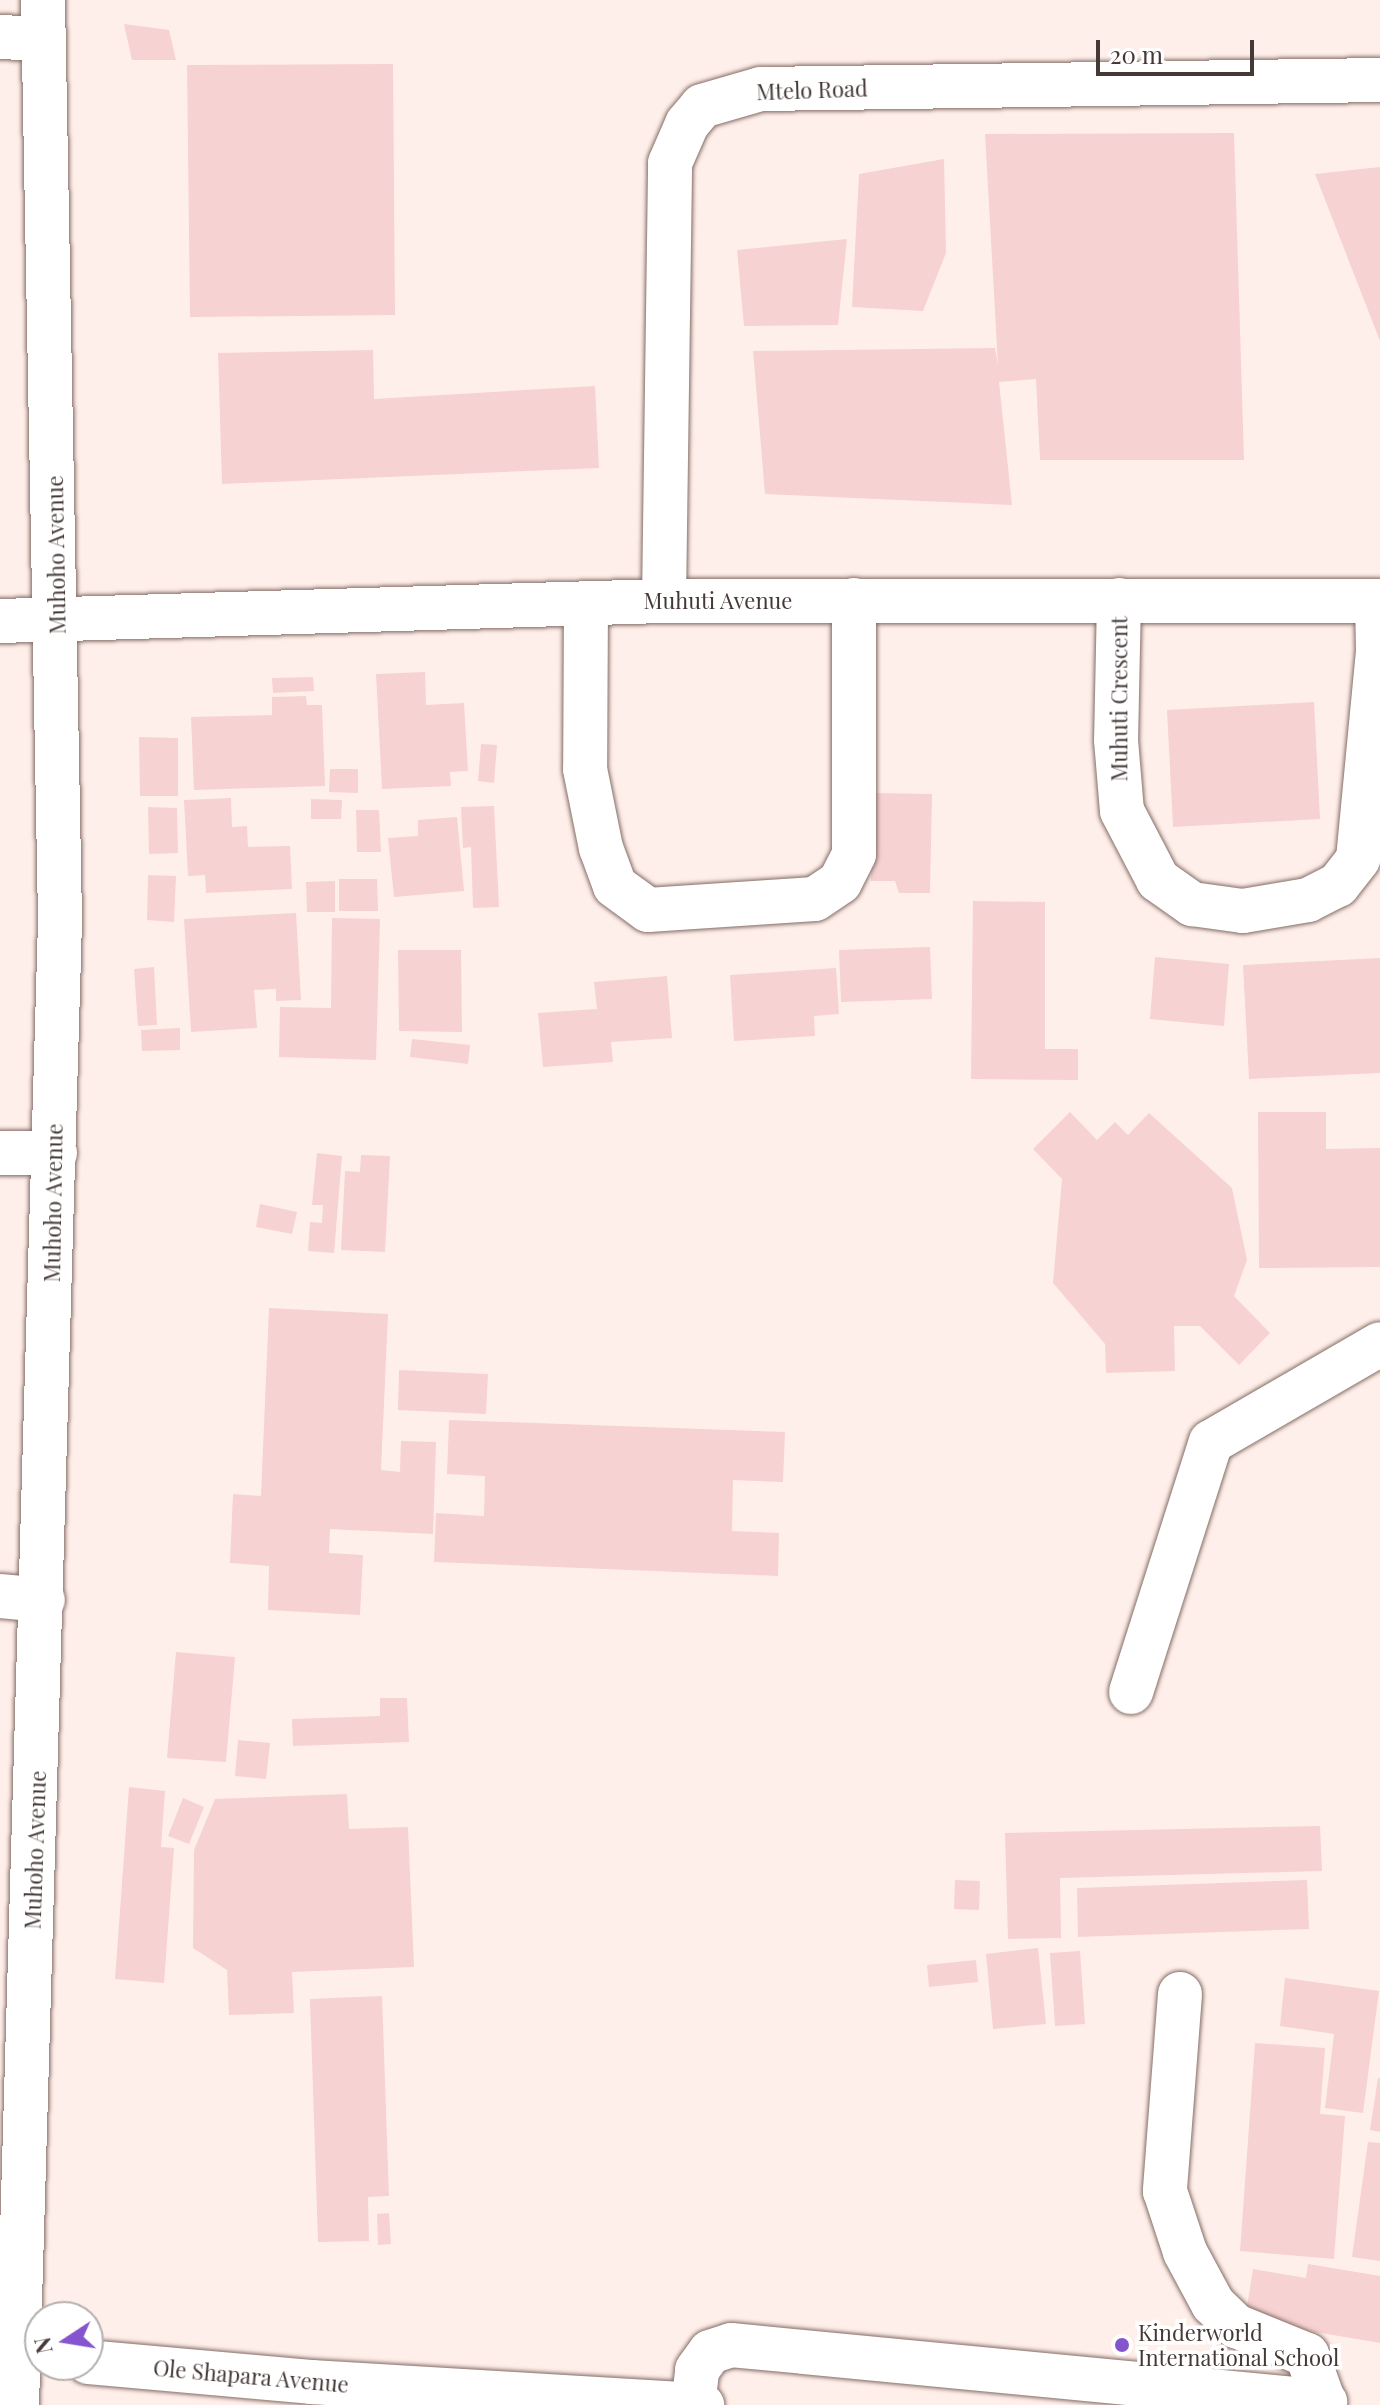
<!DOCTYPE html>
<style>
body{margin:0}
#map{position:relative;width:1380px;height:2405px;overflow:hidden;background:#ffefea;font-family:"Playfair Display",serif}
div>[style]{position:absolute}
.building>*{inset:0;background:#f7d2d2}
.roads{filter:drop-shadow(0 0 2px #846d66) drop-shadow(0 0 2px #846d66)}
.minor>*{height:44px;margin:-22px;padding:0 22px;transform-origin:22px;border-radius:22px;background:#fff}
.dots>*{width:22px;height:22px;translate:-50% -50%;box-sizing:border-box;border:4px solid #fff;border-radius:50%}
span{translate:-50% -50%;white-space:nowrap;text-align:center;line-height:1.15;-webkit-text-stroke:7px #fff;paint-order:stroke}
.street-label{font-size:22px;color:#443936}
.poi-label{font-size:22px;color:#443936}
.left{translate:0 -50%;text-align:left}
.north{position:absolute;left:24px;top:2301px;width:80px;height:80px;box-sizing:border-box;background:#fff;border:2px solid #b4b0af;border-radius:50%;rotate:258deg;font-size:22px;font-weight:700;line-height:32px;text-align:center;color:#443936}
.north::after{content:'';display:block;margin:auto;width:28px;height:36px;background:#8555ce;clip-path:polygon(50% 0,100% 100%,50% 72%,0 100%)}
.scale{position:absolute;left:1096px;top:40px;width:158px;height:36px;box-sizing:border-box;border:4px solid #443936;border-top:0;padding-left:10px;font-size:24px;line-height:28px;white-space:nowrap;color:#443936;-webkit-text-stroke:6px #fff;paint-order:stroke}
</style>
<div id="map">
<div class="building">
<div style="clip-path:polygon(124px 24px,169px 30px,176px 60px,132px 60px)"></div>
<div style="clip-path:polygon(393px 64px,395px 315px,190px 317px,187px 65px)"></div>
<div style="clip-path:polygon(1234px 133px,1244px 460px,1040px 460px,1036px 379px,999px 382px,1012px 505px,765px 494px,753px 351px,995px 348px,998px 365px,985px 134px)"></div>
<div style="clip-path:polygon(944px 159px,946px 253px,923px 311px,852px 307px,859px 174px)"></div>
<div style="clip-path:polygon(1380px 167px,1380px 341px,1315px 174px)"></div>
<div style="clip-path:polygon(847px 239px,838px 325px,744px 326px,737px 250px)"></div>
<div style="clip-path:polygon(373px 350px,374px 399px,595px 386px,599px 468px,222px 484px,218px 353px)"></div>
<div style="clip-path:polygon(425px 672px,426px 705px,464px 703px,468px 771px,450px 772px,451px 786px,382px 789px,376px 674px)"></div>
<div style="clip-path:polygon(313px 677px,314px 691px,273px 693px,272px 678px)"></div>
<div style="clip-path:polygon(306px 696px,307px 705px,322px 705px,325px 786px,194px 790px,191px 717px,272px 715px,272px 697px)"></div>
<div style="clip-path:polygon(1314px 702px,1320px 819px,1173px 827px,1167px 710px)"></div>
<div style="clip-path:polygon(139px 737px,178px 738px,178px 796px,140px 796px)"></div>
<div style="clip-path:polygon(481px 744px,497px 745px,494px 783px,478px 781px)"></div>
<div style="clip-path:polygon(330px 769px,358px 769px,358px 793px,329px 792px)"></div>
<div style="clip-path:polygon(873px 793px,932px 794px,930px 893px,899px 893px,895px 881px,871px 881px)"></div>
<div style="clip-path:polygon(231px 798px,232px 827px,247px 826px,248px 847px,290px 846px,292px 889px,206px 893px,205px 875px,188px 876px,184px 800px)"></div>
<div style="clip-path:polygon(311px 799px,342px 800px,341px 819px,311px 819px)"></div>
<div style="clip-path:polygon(494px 806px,499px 907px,473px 908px,471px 847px,463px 848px,461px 807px)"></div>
<div style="clip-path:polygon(148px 807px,177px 808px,178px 853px,149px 854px)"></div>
<div style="clip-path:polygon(356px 810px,379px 810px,381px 852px,357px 852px)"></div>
<div style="clip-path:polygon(457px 817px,464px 891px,394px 897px,388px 838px,418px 836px,418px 820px)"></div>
<div style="clip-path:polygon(148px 875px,176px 876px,174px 922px,147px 920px)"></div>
<div style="clip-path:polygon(339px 879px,377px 879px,378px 911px,339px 911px)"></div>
<div style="clip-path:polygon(335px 881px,335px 912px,307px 912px,306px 882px)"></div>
<div style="clip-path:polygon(973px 901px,1045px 902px,1045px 1049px,1078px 1049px,1078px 1080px,971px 1079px)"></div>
<div style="clip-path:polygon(296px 913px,301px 1000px,276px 1001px,276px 989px,254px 990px,257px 1028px,191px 1032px,184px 919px)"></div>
<div style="clip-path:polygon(332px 918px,380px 919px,376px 1060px,279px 1057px,280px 1007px,331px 1008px)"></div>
<div style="clip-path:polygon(930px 947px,932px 999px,841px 1002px,839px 950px)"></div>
<div style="clip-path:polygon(398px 950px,461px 950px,462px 1032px,399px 1031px)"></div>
<div style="clip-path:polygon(1155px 957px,1229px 964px,1224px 1026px,1150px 1019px)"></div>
<div style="clip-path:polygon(1380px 958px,1380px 1073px,1249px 1079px,1243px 965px)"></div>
<div style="clip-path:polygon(154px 967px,157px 1025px,138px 1026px,134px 969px)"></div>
<div style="clip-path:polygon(836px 968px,839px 1014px,814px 1016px,815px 1036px,734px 1041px,730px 975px)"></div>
<div style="clip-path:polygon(667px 976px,672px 1038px,611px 1042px,613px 1062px,543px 1067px,538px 1013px,597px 1009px,594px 982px)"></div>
<div style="clip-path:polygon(180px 1028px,180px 1050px,142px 1051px,141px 1030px)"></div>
<div style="clip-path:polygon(412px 1039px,470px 1045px,468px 1064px,410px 1057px)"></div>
<div style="clip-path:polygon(1070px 1112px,1097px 1140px,1115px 1122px,1128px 1135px,1149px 1113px,1232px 1188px,1247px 1260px,1234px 1296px,1270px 1333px,1239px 1365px,1200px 1326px,1174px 1326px,1175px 1371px,1106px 1373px,1105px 1344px,1053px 1283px,1062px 1179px,1033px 1149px)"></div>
<div style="clip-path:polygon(1258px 1112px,1326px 1112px,1326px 1149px,1380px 1148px,1380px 1267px,1259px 1268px)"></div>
<div style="clip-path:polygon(317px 1153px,342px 1156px,334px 1253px,308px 1251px,310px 1222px,322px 1223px,323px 1205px,312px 1205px)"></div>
<div style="clip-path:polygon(361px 1155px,390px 1156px,385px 1252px,341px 1250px,345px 1171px,360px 1172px)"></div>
<div style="clip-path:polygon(260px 1204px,297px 1212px,292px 1234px,256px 1227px)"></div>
<div style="clip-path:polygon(269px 1308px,388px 1314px,381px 1470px,400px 1472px,401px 1441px,436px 1442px,433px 1534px,330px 1529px,329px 1553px,363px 1555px,360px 1615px,268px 1610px,269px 1566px,230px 1563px,233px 1494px,261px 1496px)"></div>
<div style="clip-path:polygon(399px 1370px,488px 1374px,486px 1414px,398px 1410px)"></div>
<div style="clip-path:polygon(449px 1420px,785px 1432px,783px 1482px,733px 1480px,732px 1531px,779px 1533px,778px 1576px,434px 1562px,436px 1513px,484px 1516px,485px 1476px,447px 1474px)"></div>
<div style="clip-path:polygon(176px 1652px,235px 1657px,226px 1762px,167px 1758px)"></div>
<div style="clip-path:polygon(380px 1698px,407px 1698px,409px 1742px,293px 1746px,292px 1719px,380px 1716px)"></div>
<div style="clip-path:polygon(238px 1740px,270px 1743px,266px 1779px,235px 1776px)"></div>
<div style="clip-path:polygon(129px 1787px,165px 1791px,161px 1847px,174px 1848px,164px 1983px,115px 1979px)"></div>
<div style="clip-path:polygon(347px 1794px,349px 1829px,408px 1827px,414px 1967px,292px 1972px,294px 2013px,229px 2015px,227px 1970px,193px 1948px,194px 1850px,215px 1799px)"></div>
<div style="clip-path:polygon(183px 1798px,204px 1807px,189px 1844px,168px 1836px)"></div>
<div style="clip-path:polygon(1320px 1826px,1322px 1871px,1060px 1878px,1061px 1938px,1008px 1939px,1005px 1833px)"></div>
<div style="clip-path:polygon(955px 1880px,980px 1881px,979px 1910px,954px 1909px)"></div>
<div style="clip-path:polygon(1307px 1880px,1309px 1929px,1078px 1937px,1077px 1888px)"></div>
<div style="clip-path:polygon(1038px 1948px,1046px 2024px,993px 2029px,986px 1954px)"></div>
<div style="clip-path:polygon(1080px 1951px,1085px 2024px,1055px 2026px,1050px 1953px)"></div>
<div style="clip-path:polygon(976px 1960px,978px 1982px,929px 1987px,927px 1965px)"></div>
<div style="clip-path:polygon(1285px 1978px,1379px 1991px,1363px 2113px,1325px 2108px,1334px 2034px,1280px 2026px)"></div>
<div style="clip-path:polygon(382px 1996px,389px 2196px,368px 2197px,369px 2241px,318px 2242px,310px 1999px)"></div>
<div style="clip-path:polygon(1255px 2043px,1325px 2048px,1320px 2114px,1345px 2116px,1334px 2259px,1240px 2251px)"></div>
<div style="clip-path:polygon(1378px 2078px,1380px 2078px,1380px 2132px,1370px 2130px)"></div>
<div style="clip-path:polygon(1368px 2142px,1380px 2143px,1380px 2261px,1352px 2257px)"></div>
<div style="clip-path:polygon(389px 2213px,391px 2244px,378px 2245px,377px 2214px)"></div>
<div style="clip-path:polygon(1308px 2264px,1380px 2276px,1380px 2343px,1245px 2320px,1253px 2269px,1306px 2278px)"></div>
</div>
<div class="roads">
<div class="minor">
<div style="left:0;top:37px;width:44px;rotate:2.6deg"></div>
<div style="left:1119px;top:600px;width:140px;rotate:91.2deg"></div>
<div style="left:1116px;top:740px;width:71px;rotate:85.2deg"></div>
<div style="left:1122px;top:811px;width:78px;rotate:62.4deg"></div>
<div style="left:1158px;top:880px;width:42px;rotate:35.2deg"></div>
<div style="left:1192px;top:904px;width:51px;rotate:7.8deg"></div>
<div style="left:1243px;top:911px;width:66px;rotate:-9.6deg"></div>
<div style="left:1308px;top:900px;width:34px;rotate:-27deg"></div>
<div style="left:1338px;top:885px;width:33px;rotate:-52deg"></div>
<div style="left:1358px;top:859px;width:209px;rotate:-84.5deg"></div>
<div style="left:1378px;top:651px;width:50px;rotate:-91.1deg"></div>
<div style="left:664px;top:601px;width:438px;rotate:-89.2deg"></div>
<div style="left:670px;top:163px;width:43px;rotate:-66.4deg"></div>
<div style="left:687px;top:124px;width:23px;rotate:-50deg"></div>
<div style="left:702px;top:106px;width:61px;rotate:-16.1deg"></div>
<div style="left:761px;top:89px;width:619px;rotate:-0.83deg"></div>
<div style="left:586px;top:603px;width:166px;rotate:90.3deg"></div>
<div style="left:585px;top:769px;width:81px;rotate:78.6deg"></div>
<div style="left:601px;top:848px;width:40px;rotate:69.8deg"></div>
<div style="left:615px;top:886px;width:41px;rotate:36deg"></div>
<div style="left:648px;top:910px;width:167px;rotate:-3.8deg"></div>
<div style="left:815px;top:899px;width:30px;rotate:-34deg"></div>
<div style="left:840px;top:882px;width:31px;rotate:-63deg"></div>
<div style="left:854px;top:854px;width:254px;rotate:-90deg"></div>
<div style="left:0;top:621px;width:664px;rotate:-1.73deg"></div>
<div style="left:664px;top:601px;width:716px"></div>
<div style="left:0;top:1153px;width:55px"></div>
<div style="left:0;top:1596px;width:43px;rotate:5.3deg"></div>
<div style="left:1131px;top:1692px;width:262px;rotate:-72.3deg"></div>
<div style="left:1211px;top:1442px;width:195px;rotate:-30.1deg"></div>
<div style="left:1180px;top:1994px;width:198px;rotate:94.4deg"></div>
<div style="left:1165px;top:2191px;width:64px;rotate:71.8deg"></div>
<div style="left:1185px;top:2252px;width:59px;rotate:61.7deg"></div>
<div style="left:1213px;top:2304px;width:32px;rotate:44deg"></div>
<div style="left:1236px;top:2326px;width:77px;rotate:22.2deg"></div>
<div style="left:1307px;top:2355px;width:53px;rotate:70.2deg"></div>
<div style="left:88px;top:2362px;width:224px;rotate:5.1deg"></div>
<div style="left:311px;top:2382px;width:392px;rotate:3.4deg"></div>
<div style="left:17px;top:2405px;width:1487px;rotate:-88.34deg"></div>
<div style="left:60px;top:919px;width:919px;rotate:-91.06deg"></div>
<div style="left:693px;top:2405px;width:35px;rotate:-83deg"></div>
<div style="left:697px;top:2370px;width:22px;rotate:-54deg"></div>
<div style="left:710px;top:2352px;width:22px;rotate:-18deg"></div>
<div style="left:731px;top:2345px;width:597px;rotate:5.48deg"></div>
</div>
</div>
<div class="dots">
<div style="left:1122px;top:2345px;background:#8555ce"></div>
</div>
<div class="street-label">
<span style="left:812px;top:90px;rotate:-2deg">Mtelo Road</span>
<span style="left:56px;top:555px;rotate:-91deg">Muhoho Avenue</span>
<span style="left:718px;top:601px">Muhuti Avenue</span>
<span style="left:1119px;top:699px;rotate:-90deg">Muhuti Crescent</span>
<span style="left:53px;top:1203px;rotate:-89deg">Muhoho Avenue</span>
<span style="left:35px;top:1850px;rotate:-88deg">Muhoho Avenue</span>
<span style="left:251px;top:2376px;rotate:5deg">Ole Shapara Avenue</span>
</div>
<div class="poi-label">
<span class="left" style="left:1138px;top:2345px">Kinderworld<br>International School</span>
</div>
<div class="north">N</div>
<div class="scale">20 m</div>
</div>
